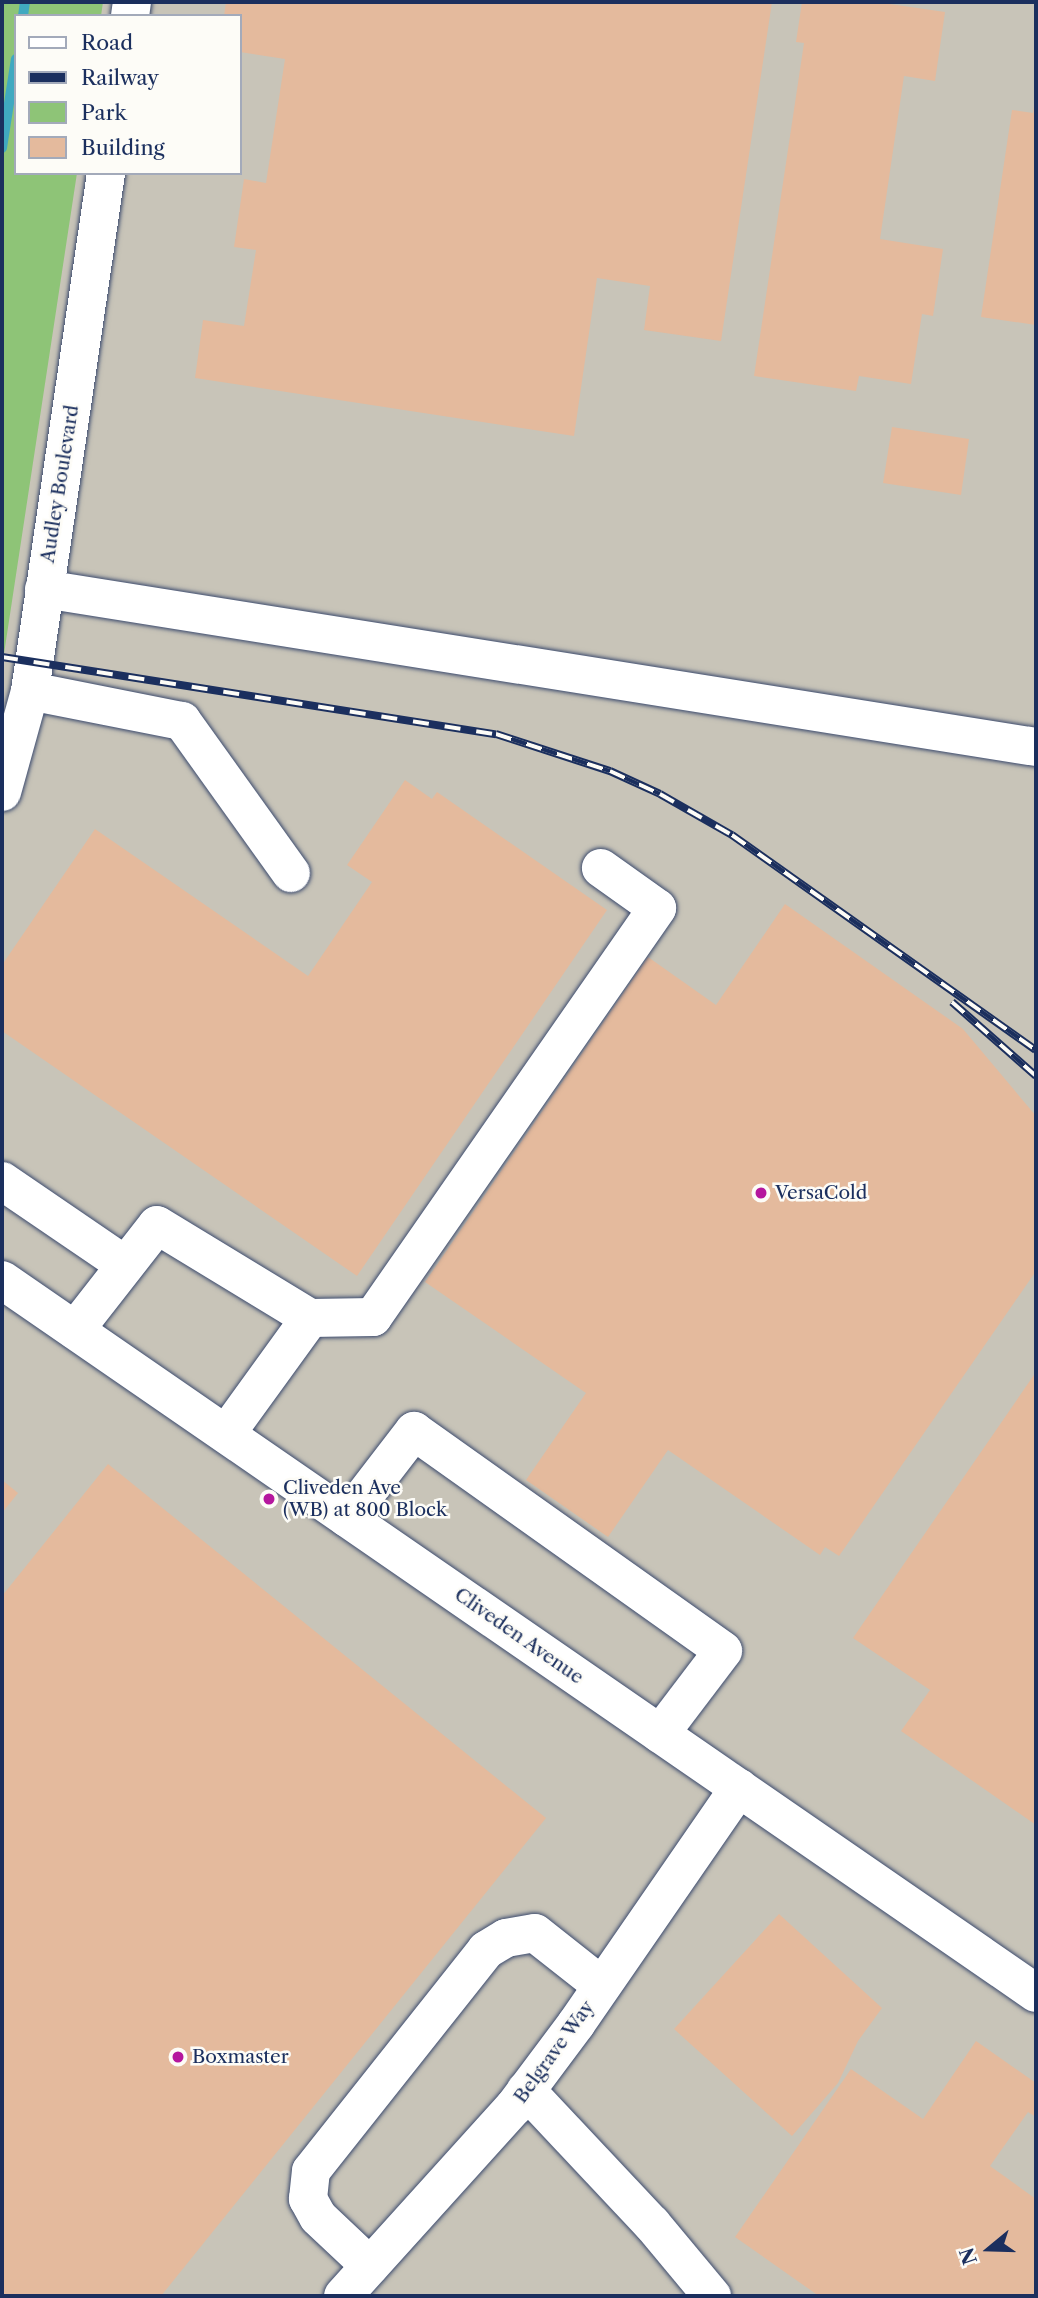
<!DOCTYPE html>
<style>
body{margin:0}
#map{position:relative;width:1038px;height:2298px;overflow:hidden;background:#eee1c2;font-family:"Libre Caslon Text",serif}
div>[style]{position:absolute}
.industrial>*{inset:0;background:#c8c4b8}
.green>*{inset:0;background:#8ec477}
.stream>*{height:10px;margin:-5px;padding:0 5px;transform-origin:5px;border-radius:5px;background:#40a9c0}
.building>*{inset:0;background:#e4ba9d}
.roads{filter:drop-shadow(0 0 2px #3b4a6d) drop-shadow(0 0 2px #3b4a6d)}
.minor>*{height:38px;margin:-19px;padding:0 19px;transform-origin:19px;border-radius:19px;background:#fff}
.rail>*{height:8px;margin-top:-4px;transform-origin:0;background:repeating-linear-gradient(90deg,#fdfcf7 0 16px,#1b2f5e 0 32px);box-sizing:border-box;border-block:2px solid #1b2f5e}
.dots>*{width:19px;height:19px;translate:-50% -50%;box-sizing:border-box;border:4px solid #fdfcf7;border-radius:50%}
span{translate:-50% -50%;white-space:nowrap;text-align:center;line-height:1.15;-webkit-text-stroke:5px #fdfcf7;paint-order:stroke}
.street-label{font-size:19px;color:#1b2f5e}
.poi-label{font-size:19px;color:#1b2f5e}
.left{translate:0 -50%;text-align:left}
.frame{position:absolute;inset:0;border:4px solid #1b2f5e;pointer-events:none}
.legend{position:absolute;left:14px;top:14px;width:228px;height:161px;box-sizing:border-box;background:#fdfcf7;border:2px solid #a3aaba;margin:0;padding:9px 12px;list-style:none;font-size:21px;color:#1b2f5e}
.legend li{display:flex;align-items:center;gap:14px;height:35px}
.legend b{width:35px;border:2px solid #a3aaba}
.north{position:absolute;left:954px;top:2214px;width:70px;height:70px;-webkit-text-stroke:5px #fdfcf7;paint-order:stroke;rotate:251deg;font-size:19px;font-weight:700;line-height:28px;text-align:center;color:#1b2f5e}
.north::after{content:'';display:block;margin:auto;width:24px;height:32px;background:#1b2f5e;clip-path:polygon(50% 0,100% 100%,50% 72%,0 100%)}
</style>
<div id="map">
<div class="industrial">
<div style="clip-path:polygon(evenodd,2px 2px,1036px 2px,1036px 2296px,2px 2296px,2px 2px,16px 16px,240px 16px,240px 173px,16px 173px,16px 16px)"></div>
</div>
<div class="green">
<div style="clip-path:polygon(2px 2px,103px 2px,101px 16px,16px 16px,16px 173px,77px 173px,2px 667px)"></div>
</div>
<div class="stream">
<div style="left:23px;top:16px;width:14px;rotate:-82deg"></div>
<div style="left:2px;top:148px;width:90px;rotate:-81.1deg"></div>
</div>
<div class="building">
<div style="clip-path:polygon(226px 2px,772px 2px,721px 341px,644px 330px,650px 286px,597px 278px,574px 436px,195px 378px,203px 320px,244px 326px,256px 250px,234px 247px,244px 179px,266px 183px,285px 59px,240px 52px,240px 16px,224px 16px)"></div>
<div style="clip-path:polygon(802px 2px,876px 2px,945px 12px,935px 81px,904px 76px,880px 239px,943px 249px,933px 316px,922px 314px,911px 384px,859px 376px,856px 391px,754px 376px,804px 43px,796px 42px)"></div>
<div style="clip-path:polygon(1035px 100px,1036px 100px,1036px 325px,981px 317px,1012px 110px,1033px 113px)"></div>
<div style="clip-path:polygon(892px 427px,969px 439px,961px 495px,883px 483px)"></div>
<div style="clip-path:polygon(405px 780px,432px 799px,437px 792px,607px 910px,357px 1276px,2px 1031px,2px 965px,95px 829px,308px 976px,372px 882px,347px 865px)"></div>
<div style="clip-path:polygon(785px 904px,963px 1029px,1036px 1116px,1036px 1271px,839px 1556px,825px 1547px,820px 1555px,668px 1450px,608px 1537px,526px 1480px,586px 1393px,425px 1282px,648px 957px,716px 1005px)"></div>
<div style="clip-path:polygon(1036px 1372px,1036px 1825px,901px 1731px,930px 1690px,853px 1638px)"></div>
<div style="clip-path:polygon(108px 1464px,546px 1818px,161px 2296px,2px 2296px,2px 1596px)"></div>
<div style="clip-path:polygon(2px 1480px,18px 1493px,2px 1513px)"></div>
<div style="clip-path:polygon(779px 1914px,882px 2008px,858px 2041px,838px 2083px,792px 2136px,674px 2029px)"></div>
<div style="clip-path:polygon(976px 2041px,1036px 2083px,1036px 2117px,1028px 2112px,990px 2166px,1036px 2199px,1036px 2296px,819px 2296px,735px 2237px,851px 2069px,923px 2119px)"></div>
</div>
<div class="roads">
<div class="minor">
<div style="left:130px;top:16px;width:14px;rotate:-82deg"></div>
<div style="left:44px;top:589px;width:1005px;rotate:9.05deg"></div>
<div style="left:30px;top:691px;width:155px;rotate:11.2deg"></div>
<div style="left:182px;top:721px;width:187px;rotate:54.4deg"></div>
<div style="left:2px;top:792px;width:105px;rotate:-74.5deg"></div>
<div style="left:30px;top:691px;width:524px;rotate:-81.65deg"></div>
<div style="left:2px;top:1181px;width:149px;rotate:34.3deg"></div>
<div style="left:2px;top:1280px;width:1256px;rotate:34.59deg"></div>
<div style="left:310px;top:1318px;width:63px;rotate:-0.9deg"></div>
<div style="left:373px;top:1317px;width:498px;rotate:-55.2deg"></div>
<div style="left:657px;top:908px;width:69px;rotate:-144.5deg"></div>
<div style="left:75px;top:1330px;width:133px;rotate:-52deg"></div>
<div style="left:157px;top:1225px;width:179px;rotate:31.3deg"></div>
<div style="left:310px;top:1318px;width:143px;rotate:125.9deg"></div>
<div style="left:347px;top:1518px;width:110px;rotate:-52.4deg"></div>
<div style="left:414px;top:1431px;width:379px;rotate:35.4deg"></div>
<div style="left:723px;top:1651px;width:104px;rotate:127.2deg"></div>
<div style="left:526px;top:2090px;width:184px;rotate:46.8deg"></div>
<div style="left:652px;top:2224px;width:94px;rotate:50.2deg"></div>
<div style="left:370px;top:2266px;width:71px;rotate:-136.7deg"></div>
<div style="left:318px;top:2217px;width:21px;rotate:-119deg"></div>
<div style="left:308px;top:2199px;width:28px;rotate:-84deg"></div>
<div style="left:311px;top:2171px;width:282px;rotate:-51.6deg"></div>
<div style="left:486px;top:1950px;width:23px;rotate:-31deg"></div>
<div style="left:506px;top:1938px;width:29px;rotate:-10deg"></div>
<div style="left:535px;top:1933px;width:85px;rotate:38.3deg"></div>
<div style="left:343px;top:2296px;width:255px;rotate:-47.9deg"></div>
<div style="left:514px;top:2107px;width:104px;rotate:-53.2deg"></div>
<div style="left:576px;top:2024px;width:287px;rotate:-55.4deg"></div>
</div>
</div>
<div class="rail">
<div style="left:2px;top:657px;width:500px;rotate:8.9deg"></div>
<div style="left:496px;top:734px;width:120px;rotate:18deg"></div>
<div style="left:610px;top:771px;width:55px;rotate:24.7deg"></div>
<div style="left:660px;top:794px;width:83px;rotate:29.7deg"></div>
<div style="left:732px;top:835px;width:372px;rotate:35.3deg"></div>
<div style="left:952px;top:1002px;width:112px;rotate:41.4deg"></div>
</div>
<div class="dots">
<div style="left:761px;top:1193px;background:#b5179e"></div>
<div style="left:269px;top:1499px;background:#b5179e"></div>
<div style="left:178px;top:2057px;background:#b5179e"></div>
</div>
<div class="street-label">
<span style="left:60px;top:484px;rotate:-81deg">Audley Boulevard</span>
<span style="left:519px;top:1636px;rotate:35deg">Cliveden Avenue</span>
<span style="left:554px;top:2052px;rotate:-54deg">Belgrave Way</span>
</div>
<div class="poi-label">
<span class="left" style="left:775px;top:1193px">VersaCold</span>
<span class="left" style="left:283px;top:1499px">Cliveden Ave<br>(WB) at 800 Block</span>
<span class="left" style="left:192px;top:2057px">Boxmaster</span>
</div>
<div class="frame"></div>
<ul class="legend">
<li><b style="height:9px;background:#fff"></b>Road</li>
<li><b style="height:9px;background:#1b2f5e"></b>Railway</li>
<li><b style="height:19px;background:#8ec477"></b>Park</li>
<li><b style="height:19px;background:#e4ba9d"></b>Building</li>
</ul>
<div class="north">N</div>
</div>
